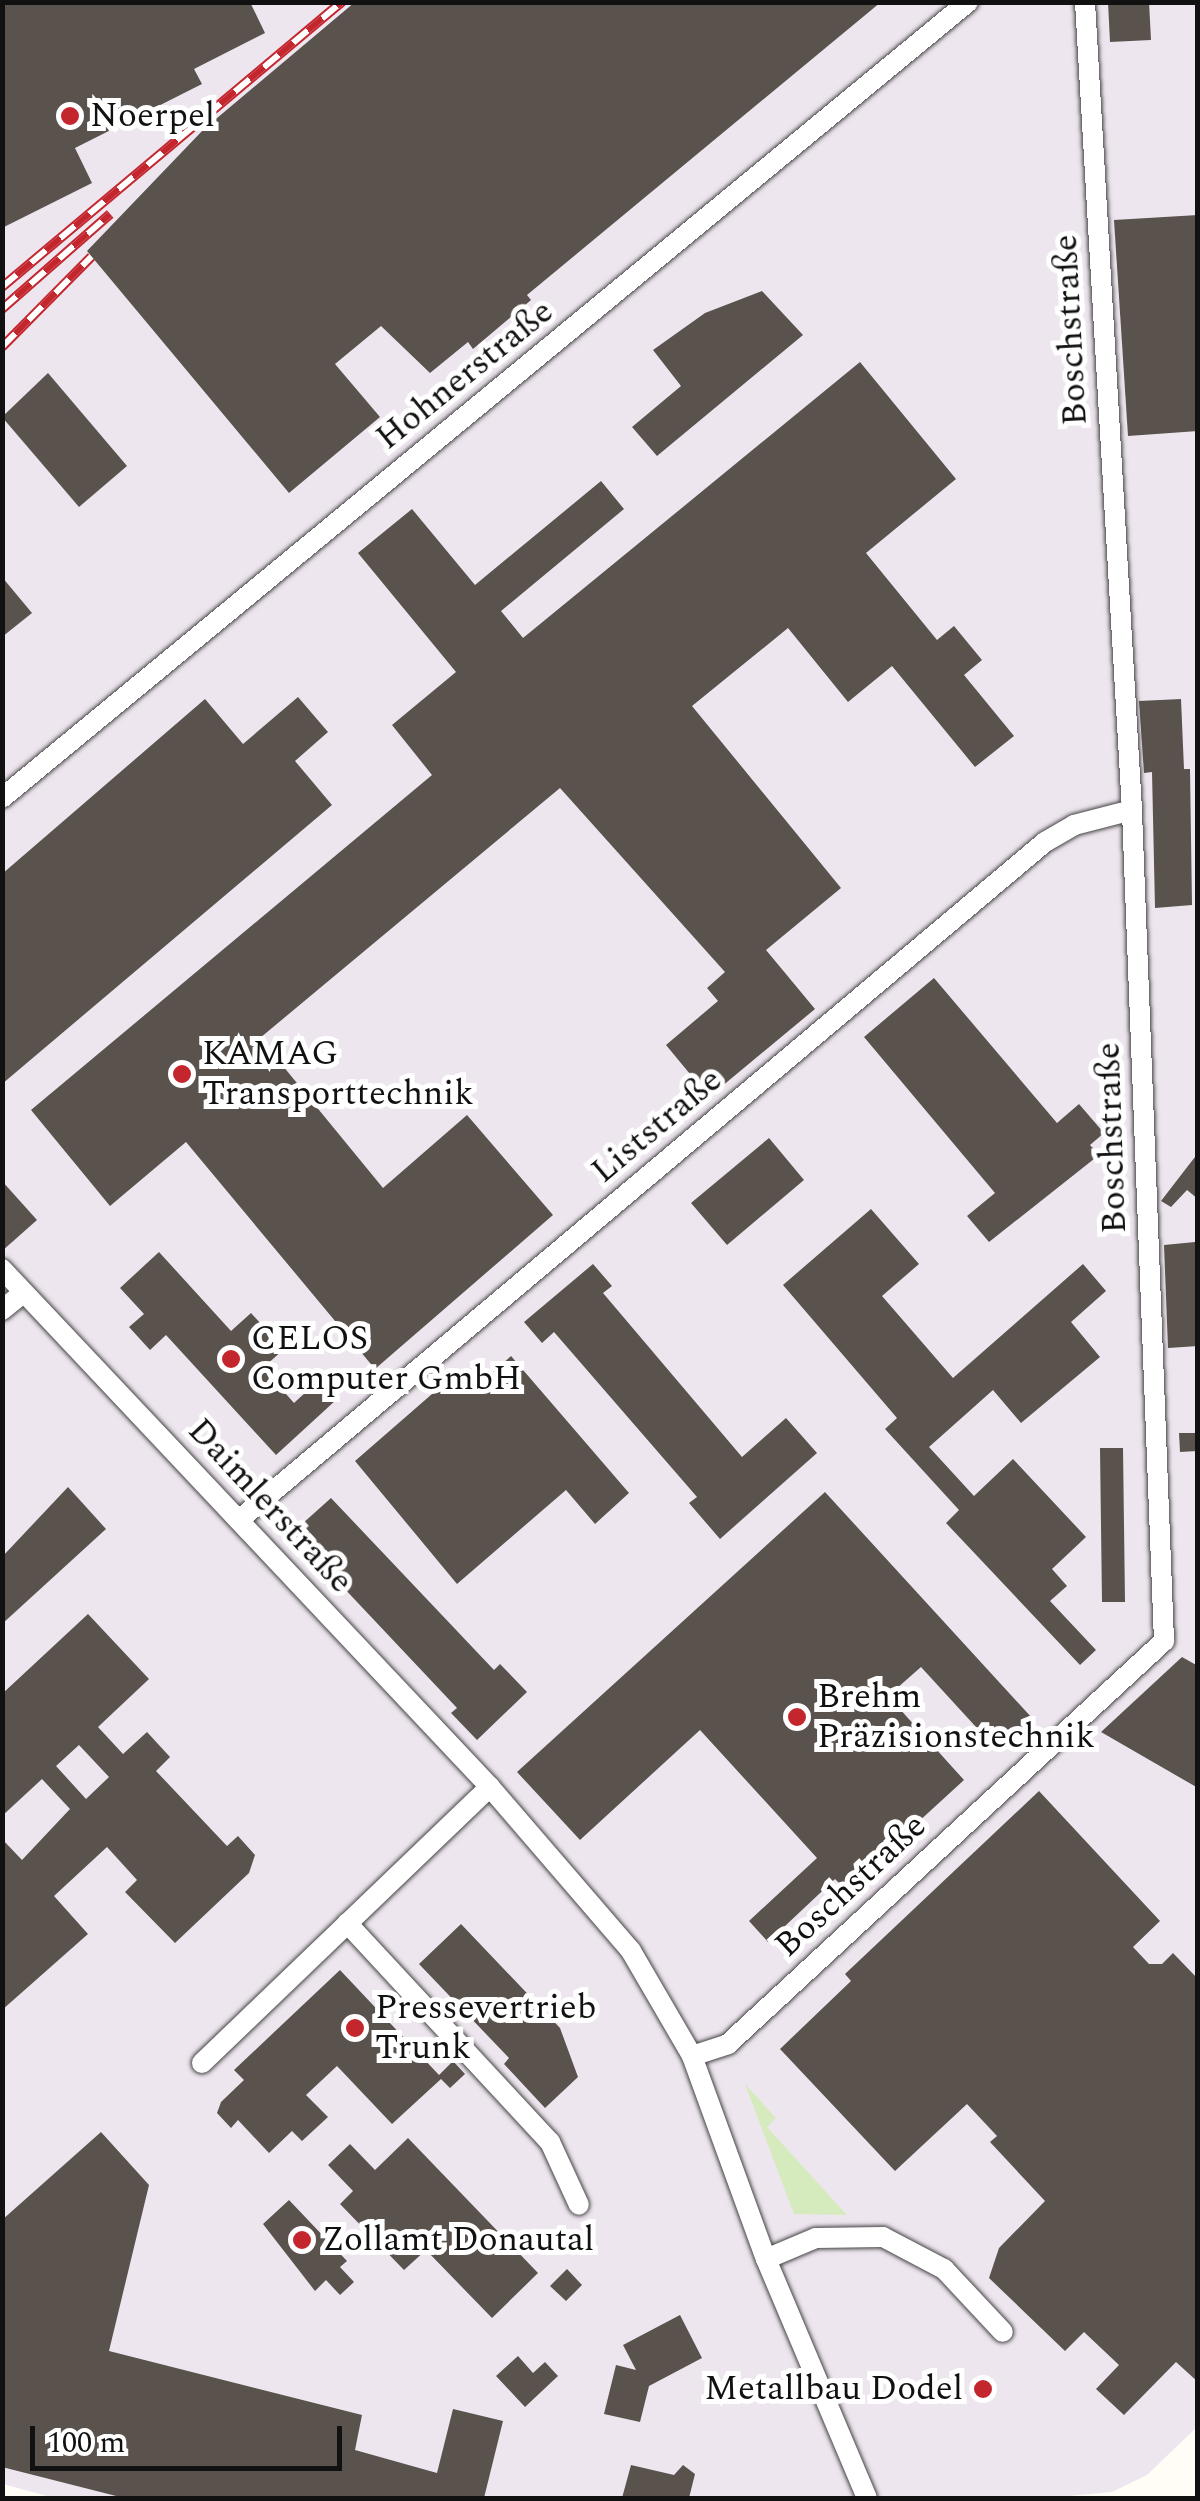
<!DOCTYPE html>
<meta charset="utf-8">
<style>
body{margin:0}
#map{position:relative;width:1200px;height:2501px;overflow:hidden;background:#fffdf5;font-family:Spectral,serif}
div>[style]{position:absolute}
.industrial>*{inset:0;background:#eee6ef}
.green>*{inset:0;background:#d5ebbd}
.building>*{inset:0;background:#5a524d}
.roads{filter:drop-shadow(0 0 2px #444) drop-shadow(0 0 2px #444)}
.minor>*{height:20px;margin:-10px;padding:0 10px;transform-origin:10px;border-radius:10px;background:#fff}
.rail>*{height:10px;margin-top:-5px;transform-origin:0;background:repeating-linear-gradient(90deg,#fff 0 19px,#c4262e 0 38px);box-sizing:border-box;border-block:2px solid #c4262e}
.dots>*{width:28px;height:28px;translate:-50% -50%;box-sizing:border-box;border:5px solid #fff;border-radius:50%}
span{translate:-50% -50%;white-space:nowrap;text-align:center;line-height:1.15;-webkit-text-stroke:10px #fff;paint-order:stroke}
.poi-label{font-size:35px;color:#111}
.left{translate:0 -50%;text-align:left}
.right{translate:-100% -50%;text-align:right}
.street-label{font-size:35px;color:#111}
.frame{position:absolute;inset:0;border:5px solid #111;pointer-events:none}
.scale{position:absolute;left:30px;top:2426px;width:312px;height:45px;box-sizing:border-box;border:5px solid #111;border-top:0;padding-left:12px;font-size:30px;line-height:35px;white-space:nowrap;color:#111;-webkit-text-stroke:8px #fff;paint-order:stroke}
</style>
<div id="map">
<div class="industrial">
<div style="clip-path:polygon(2px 3px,1197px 3px,1198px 2426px,1147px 2475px,1112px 2492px,1047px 2498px,54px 2498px,3px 2484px)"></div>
</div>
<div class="green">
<div style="clip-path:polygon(745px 2084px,776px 2118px,767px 2127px,847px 2215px,794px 2214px)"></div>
</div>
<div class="building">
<div style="clip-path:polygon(2px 2px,250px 2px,265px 33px,194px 69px,202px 84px,75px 148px,92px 183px,2px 228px)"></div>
<div style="clip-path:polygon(355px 2px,881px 2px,527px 295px,531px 300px,473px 349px,468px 342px,430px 373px,381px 326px,335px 364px,380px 417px,289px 493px,87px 251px,204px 129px)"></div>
<div style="clip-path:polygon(1108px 2px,1149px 2px,1151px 40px,1110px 42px)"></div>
<div style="clip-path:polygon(1198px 215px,1198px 431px,1128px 436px,1114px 220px)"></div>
<div style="clip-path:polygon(762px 291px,803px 335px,657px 456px,632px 427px,681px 386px,653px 350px,705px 313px)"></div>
<div style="clip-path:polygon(860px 362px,956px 479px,866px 553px,937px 640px,954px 626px,982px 660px,964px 675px,1014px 736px,975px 767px,892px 666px,848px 702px,788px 628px,692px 706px,841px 888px,766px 950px,815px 1009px,709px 1097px,666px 1045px,718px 1001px,707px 988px,725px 972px,560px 788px,260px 1038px,383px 1188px,467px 1115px,553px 1215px,375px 1369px,186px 1142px,110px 1206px,31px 1110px,432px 775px,392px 725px,456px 672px,358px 553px,412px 509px,475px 585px,601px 481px,624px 509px,501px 611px,523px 638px)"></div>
<div style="clip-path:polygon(48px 373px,127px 466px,79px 507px,2px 417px)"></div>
<div style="clip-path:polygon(2px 577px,32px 613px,2px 637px)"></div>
<div style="clip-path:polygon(298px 697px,328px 732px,295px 761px,332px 805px,2px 1084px,2px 874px,205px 699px,243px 744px)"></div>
<div style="clip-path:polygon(1181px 699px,1184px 769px,1190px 769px,1192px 905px,1155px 908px,1152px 772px,1144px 773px,1139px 701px)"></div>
<div style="clip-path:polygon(934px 978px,1057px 1123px,1079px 1104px,1104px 1133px,1090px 1145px,1099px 1155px,989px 1242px,967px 1216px,995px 1193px,864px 1037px)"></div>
<div style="clip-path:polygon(769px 1138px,804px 1180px,727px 1245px,691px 1203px)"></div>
<div style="clip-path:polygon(1198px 1153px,1198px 1199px,1187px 1190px,1171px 1207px,1161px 1201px)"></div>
<div style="clip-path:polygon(2px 1181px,37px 1220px,2px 1251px)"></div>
<div style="clip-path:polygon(871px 1209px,919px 1264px,882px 1296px,953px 1378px,1083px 1264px,1106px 1291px,1071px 1322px,1100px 1357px,1021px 1423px,993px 1390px,929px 1447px,974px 1496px,1013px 1459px,1086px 1537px,1052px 1569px,1067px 1586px,1050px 1601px,1096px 1650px,1080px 1665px,946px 1523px,959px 1510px,885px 1429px,897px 1418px,783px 1285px)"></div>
<div style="clip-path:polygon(1195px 1242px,1198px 1346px,1168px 1348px,1164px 1245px)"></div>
<div style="clip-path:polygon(159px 1252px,231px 1331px,251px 1313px,284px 1349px,263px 1368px,294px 1403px,318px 1381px,336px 1400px,276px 1455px,166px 1335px,150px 1350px,129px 1327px,144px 1314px,120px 1288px)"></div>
<div style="clip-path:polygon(593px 1264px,612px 1286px,603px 1293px,742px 1457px,786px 1418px,817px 1453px,720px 1539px,689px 1503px,697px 1497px,554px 1332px,542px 1343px,524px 1322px)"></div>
<div style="clip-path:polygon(511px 1356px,629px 1493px,595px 1524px,566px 1490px,457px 1584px,355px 1461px,455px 1374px,470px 1392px)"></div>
<div style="clip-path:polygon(1179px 1433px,1196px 1433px,1197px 1451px,1180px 1452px)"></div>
<div style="clip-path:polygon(1100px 1448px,1123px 1448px,1125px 1602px,1102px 1602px)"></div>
<div style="clip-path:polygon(68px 1487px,106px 1529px,2px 1624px,2px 1557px)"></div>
<div style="clip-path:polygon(825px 1492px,1033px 1719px,998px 1751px,921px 1667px,888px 1696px,964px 1780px,845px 1889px,835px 1879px,768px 1942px,749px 1921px,817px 1858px,700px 1730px,580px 1840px,517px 1772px)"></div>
<div style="clip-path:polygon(331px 1498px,494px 1670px,500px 1664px,527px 1692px,477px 1740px,451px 1713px,457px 1708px,292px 1533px)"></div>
<div style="clip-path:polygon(evenodd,88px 1614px,149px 1679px,98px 1727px,123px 1754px,147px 1732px,170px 1757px,156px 1771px,227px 1846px,238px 1836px,255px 1855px,249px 1873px,175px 1943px,125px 1892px,137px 1880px,107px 1847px,54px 1896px,88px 1934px,2px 2010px,2px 1839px,22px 1860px,70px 1809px,42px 1779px,2px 1816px,2px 1694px,88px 1614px,79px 1745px,109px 1777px,86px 1799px,56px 1766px,79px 1745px)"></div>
<div style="clip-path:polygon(1182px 1657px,1198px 1666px,1198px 1788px,1101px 1732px)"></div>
<div style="clip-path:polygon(1039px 1791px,1160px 1921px,1133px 1947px,1149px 1964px,1162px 1964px,1173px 1953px,1198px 1979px,1198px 2382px,1176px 2362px,1124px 2415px,1096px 2389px,1119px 2365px,1084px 2332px,1065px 2351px,989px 2278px,999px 2248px,1045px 2201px,990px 2142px,997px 2136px,967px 2104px,895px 2171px,780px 2049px,851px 1981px,845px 1974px)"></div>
<div style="clip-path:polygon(461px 1924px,560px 2028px,578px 2077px,545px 2108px,504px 2064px,509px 2058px,419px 1964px)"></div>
<div style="clip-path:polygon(340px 1970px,439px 2075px,453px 2061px,465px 2074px,450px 2088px,441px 2079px,392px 2124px,337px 2066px,306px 2095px,328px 2117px,302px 2141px,292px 2131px,269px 2153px,238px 2120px,231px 2128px,217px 2113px,221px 2102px,244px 2080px,234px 2070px)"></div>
<div style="clip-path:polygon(101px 2132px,149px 2185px,109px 2351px,362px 2415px,355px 2450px,437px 2473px,453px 2409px,503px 2421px,484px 2498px,124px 2498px,2px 2467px,2px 2220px)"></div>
<div style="clip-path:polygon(408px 2138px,538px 2273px,492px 2318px,426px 2250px,404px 2270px,340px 2204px,353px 2191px,328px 2165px,350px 2144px,375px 2170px)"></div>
<div style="clip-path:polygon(289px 2200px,347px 2261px,340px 2267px,354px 2282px,340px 2295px,326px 2280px,315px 2291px,263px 2224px)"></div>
<div style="clip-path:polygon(567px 2269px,582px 2285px,566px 2301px,550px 2286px)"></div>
<div style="clip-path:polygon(680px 2315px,702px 2358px,649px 2386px,640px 2422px,604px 2414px,616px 2365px,636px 2370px,623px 2345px)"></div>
<div style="clip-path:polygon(518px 2356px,533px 2373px,545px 2362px,558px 2376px,525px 2407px,496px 2376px)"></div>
<div style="clip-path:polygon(631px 2465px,674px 2475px,683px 2465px,695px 2474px,689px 2498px,622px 2498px)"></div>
</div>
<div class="roads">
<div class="minor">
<div style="left:2px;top:798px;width:1252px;rotate:-39.49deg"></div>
<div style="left:2px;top:1269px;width:712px;rotate:46.71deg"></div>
<div style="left:490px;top:1787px;width:216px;rotate:49.3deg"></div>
<div style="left:631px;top:1951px;width:121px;rotate:59.8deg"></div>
<div style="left:692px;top:2056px;width:216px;rotate:70deg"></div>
<div style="left:766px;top:2259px;width:259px;rotate:67.1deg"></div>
<div style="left:2px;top:1310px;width:28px;rotate:-39deg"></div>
<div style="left:239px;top:1520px;width:1053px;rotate:-40.07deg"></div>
<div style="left:1045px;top:842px;width:34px;rotate:-30deg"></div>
<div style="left:1074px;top:825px;width:60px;rotate:-14.5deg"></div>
<div style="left:347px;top:1923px;width:299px;rotate:47.2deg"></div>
<div style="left:550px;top:2142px;width:69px;rotate:65.3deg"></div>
<div style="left:692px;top:2056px;width:38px;rotate:-18deg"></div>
<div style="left:728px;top:2044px;width:594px;rotate:-42.75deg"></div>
<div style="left:1164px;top:1641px;width:832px;rotate:-92.21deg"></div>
<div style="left:1132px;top:810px;width:809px;rotate:-93.33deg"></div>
<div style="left:202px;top:2063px;width:399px;rotate:-43.8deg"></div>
<div style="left:766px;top:2259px;width:54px;rotate:-22.8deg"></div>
<div style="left:816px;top:2238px;width:67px;rotate:-0.9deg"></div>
<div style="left:883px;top:2237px;width:69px;rotate:27.7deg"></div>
<div style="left:944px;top:2269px;width:86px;rotate:46.9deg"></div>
</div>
</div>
<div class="rail">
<div style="left:2px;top:287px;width:444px;rotate:-40deg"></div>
<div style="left:2px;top:309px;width:144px;rotate:-41.3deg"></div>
<div style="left:2px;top:347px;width:127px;rotate:-45.3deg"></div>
</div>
<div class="dots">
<div style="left:70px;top:116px;background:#c4262e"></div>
<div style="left:182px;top:1074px;background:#c4262e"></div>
<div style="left:231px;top:1359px;background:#c4262e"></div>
<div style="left:797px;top:1717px;background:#c4262e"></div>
<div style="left:355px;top:2028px;background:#c4262e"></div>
<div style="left:302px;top:2240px;background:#c4262e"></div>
<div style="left:983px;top:2389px;background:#c4262e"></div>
</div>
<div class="poi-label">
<span class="left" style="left:90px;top:116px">Noerpel</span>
<span class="left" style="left:202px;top:1074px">KAMAG<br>Transporttechnik</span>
<span class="left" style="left:251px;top:1359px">CELOS<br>Computer GmbH</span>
<span class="left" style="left:817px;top:1717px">Brehm<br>Präzisionstechnik</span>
<span class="left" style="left:375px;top:2028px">Pressevertrieb<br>Trunk</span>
<span class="left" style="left:322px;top:2240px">Zollamt Donautal</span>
<span class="right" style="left:963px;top:2389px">Metallbau Dodel</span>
</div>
<div class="street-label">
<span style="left:1071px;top:330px;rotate:-93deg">Boschstraße</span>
<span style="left:465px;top:375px;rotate:-39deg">Hohnerstraße</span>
<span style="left:657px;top:1126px;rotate:-40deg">Liststraße</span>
<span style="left:1112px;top:1138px;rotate:-92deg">Boschstraße</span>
<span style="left:270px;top:1506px;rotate:47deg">Daimlerstraße</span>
<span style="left:851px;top:1886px;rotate:-43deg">Boschstraße</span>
</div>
<div class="frame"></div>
<div class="scale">100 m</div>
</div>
